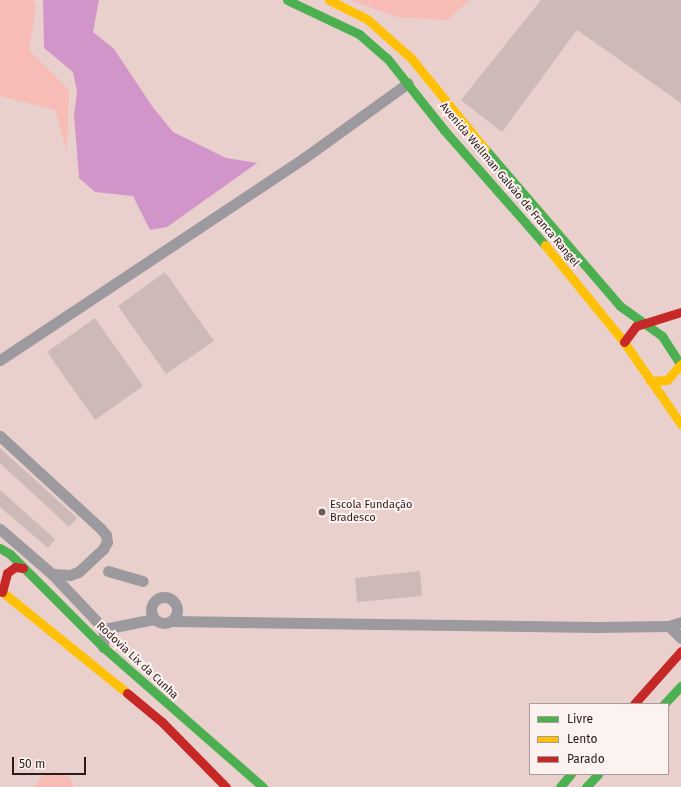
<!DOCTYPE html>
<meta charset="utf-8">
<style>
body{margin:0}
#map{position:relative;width:681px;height:787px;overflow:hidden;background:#ead0cd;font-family:"Fira Sans",sans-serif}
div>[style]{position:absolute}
.green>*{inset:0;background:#f6bcb5}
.water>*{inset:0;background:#d295ca}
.building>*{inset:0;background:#cdb9b6}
.street>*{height:11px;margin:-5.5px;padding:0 5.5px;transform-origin:5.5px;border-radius:5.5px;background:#9c9a9e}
.street>.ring{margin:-5.5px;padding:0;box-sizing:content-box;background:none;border:11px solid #9c9a9e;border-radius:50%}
.fast>*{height:9px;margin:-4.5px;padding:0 4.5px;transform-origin:4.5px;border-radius:4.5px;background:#4caf50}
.slow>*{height:9px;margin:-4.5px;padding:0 4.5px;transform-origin:4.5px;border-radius:4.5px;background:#ffc107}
.jam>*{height:9px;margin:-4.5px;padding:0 4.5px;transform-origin:4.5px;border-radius:4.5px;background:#c62828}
.dots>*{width:11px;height:11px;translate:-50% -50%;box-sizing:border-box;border:2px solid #fcf2f0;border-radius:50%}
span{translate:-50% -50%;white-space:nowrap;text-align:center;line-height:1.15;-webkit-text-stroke:4px #fcf2f0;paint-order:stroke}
.street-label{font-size:11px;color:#2c1b19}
.poi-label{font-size:11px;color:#2c1b19}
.left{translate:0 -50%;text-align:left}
.legend{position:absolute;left:529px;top:703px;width:140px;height:72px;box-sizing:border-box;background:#fcf2f0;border:1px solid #a99c9a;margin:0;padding:5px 7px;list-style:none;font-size:12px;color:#2c1b19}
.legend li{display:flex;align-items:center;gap:8px;height:20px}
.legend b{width:20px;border:1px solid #a99c9a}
.scale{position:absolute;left:12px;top:757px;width:74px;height:18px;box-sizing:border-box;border:2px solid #2c1b19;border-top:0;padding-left:5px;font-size:12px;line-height:14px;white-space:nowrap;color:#2c1b19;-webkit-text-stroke:3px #fcf2f0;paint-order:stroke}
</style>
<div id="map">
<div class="green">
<div style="clip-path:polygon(0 0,33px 0,36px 7px,29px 50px,69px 90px,67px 152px,55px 110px,0 96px)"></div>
<div style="clip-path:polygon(350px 0,470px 0,447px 20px,397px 17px)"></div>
<div style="clip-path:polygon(55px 771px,70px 778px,74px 787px,35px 787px,41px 777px)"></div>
</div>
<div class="water">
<div style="clip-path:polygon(43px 0,99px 0,93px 32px,114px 49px,152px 106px,173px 132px,226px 158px,257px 163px,167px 227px,150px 230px,133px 196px,95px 192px,79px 178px,74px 115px,77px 92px,73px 72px,44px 48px)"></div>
</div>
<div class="building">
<div style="clip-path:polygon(541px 0,681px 0,681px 103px,577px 30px,502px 132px,461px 100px)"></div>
<div style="clip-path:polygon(165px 272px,214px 341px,166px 374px,118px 306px)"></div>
<div style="clip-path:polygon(95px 318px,143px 386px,95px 420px,47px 352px)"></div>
<div style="clip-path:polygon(0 448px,77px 518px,69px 527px,0 463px)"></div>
<div style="clip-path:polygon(0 490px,55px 539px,48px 548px,0 507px)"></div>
<div style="clip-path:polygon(420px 571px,422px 596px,357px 602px,355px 578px)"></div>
</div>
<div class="street">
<div style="left:0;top:360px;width:365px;rotate:-33.6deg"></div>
<div style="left:304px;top:158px;width:128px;rotate:-35.8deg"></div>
<div style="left:0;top:436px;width:137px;rotate:42.6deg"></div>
<div style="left:101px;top:529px;width:8px;rotate:50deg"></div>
<div style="left:106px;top:535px;width:7px;rotate:82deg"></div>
<div style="left:107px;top:542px;width:8px;rotate:120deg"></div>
<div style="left:103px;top:549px;width:34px;rotate:137deg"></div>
<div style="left:78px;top:572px;width:9px;rotate:159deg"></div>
<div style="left:70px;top:575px;width:18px;rotate:-177deg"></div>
<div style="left:52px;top:574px;width:69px;rotate:-139.1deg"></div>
<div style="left:108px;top:571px;width:36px;rotate:16deg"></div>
<div style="left:52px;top:574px;width:76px;rotate:46.6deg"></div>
<div style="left:104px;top:629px;width:18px;rotate:93deg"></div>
<div class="ring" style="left:151px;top:597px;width:15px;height:15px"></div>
<div style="left:172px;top:621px;width:424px;rotate:0.8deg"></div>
<div style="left:596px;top:627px;width:73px;rotate:-0.8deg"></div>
<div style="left:669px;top:626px;width:13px;rotate:-18deg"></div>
<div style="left:669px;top:626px;width:17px;rotate:45deg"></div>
<div style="left:104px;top:629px;width:51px;rotate:-11.3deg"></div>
</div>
<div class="fast">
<div style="left:287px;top:0;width:80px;rotate:25.3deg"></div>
<div style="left:359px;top:34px;width:37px;rotate:41deg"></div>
<div style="left:387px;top:58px;width:92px;rotate:51.6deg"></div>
<div style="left:444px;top:130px;width:153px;rotate:48.7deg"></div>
<div style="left:485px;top:149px;width:207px;rotate:49.3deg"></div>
<div style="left:620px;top:306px;width:52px;rotate:35.5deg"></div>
<div style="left:662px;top:336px;width:35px;rotate:57deg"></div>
<div style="left:0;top:548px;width:12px;rotate:31deg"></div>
<div style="left:10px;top:554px;width:132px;rotate:45deg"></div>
<div style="left:103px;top:647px;width:213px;rotate:41.2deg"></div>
<div style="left:664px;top:704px;width:25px;rotate:-47deg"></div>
<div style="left:560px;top:787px;width:17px;rotate:-50deg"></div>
<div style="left:586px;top:787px;width:18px;rotate:-47deg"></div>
</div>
<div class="slow">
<div style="left:329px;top:0;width:42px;rotate:26.6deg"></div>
<div style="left:367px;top:19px;width:59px;rotate:41.6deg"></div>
<div style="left:411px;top:58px;width:117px;rotate:50.9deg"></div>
<div style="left:545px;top:245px;width:125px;rotate:50.8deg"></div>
<div style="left:624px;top:342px;width:100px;rotate:55.2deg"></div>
<div style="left:650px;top:381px;width:17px;rotate:-3deg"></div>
<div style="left:667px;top:380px;width:21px;rotate:-49deg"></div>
<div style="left:0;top:590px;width:164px;rotate:39deg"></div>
</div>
<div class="jam">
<div style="left:624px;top:342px;width:20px;rotate:-53deg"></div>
<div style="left:636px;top:326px;width:47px;rotate:-17.3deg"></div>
<div style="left:2px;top:592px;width:20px;rotate:-75deg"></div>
<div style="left:7px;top:573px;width:10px;rotate:-37deg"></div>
<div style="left:15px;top:567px;width:8px;rotate:7deg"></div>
<div style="left:127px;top:693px;width:45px;rotate:39.6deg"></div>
<div style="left:162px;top:722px;width:91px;rotate:45.4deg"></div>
<div style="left:634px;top:704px;width:71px;rotate:-48.4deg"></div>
</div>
<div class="dots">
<div style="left:322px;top:512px;background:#6e5a58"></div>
</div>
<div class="street-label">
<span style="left:509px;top:185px;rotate:50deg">Avenida Wellman Galvão de Franca Rangel</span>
<span style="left:137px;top:661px;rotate:43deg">Rodovia Lix da Cunha</span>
</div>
<div class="poi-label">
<span class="left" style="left:330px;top:512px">Escola Fundação<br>Bradesco</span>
</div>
<ul class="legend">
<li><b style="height:5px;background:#4caf50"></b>Livre</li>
<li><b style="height:5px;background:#ffc107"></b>Lento</li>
<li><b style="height:5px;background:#c62828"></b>Parado</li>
</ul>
<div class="scale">50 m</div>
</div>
